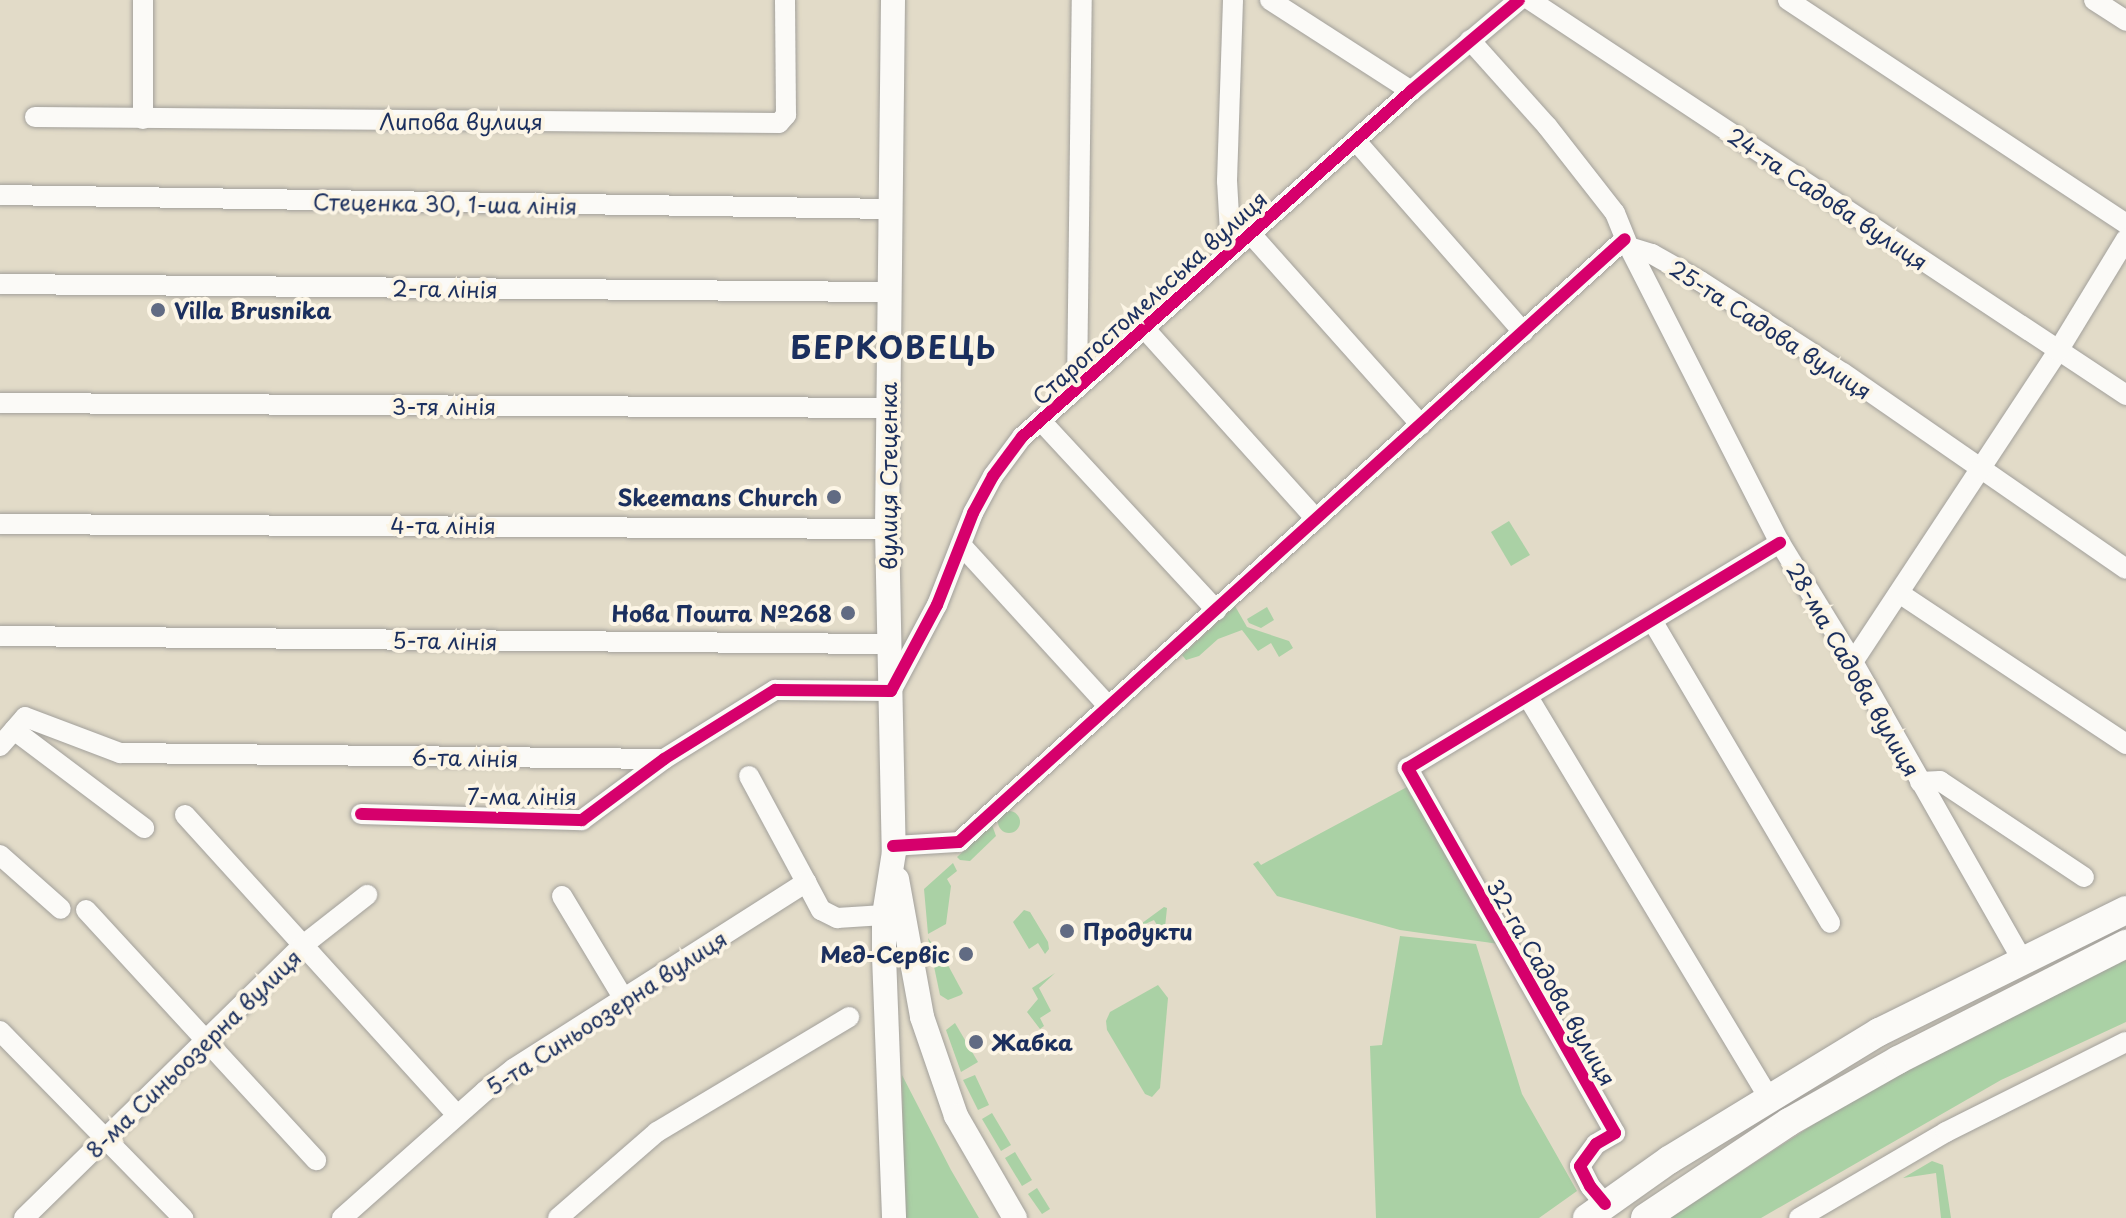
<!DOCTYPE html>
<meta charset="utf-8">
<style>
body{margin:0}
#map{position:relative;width:2126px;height:1218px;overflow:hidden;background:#e2dbc8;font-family:"Playpen Sans",sans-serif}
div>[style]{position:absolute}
.green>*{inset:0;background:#aad1a5}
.round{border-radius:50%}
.roads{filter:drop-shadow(0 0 2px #a2a09b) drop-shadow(0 0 2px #a2a09b)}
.minor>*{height:20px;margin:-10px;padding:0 10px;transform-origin:10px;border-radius:10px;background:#fbfaf7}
.major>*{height:24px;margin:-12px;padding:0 12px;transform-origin:12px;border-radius:12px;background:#fbfaf7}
.highway>*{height:28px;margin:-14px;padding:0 14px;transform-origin:14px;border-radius:14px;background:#fbfaf7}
.cycleway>*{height:12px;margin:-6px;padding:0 6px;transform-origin:6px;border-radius:6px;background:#d6006c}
.dots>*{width:22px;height:22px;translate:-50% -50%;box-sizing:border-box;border:4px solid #fcf5e5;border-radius:50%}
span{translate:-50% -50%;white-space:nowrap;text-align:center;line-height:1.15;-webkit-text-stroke:8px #fcf5e5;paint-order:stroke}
.street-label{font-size:22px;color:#1b2f5e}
.poi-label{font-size:22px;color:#1b2f5e;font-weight:700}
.left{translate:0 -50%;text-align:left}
.right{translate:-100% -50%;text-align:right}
.district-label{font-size:30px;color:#1b2f5e;font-weight:700;letter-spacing:2px}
</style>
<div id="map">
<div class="green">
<div style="clip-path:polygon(1509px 521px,1530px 555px,1511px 566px,1491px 532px)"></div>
<div style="clip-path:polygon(1235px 606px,1247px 627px,1289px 641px,1293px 648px,1279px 657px,1271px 643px,1258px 651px,1242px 630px,1218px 639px,1199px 656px,1186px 660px,1182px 655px)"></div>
<div style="clip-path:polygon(1267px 607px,1274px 620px,1261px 628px,1249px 623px,1247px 619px)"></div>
<div style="clip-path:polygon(1407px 787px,1411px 796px,1415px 794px,1506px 945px,1400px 930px,1277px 896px,1253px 864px,1258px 861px,1261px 865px)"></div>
<div class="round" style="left:998px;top:811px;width:22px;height:22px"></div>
<div style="clip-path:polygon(992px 825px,996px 836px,970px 861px,960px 860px,957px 857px)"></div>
<div style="clip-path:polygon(953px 863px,957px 871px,947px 879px,951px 886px,946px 924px,928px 934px,924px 889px)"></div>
<div style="clip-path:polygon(1164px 907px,1167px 908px,1164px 937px,1154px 920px,1134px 929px)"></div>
<div style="clip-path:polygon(1024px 910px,1030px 912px,1048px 942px,1049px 949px,1045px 954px,1038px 943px,1029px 949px,1013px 922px)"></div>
<div style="clip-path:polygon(1400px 936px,1476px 944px,1522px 1094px,1577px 1191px,1539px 1218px,1376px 1218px,1370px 1046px,1382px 1045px)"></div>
<div style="clip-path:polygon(928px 938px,949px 967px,963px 993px,961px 995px,948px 1000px,940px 995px)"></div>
<div style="clip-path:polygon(2126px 960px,2126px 1022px,2001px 1080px,1761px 1218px,1670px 1218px,1831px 1113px,1969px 1036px)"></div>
<div style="clip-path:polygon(1055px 973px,1039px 988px,1051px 1011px,1040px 1018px,1044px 1026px,1040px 1029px,1027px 1012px,1038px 999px,1032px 988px)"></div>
<div style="clip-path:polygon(1158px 985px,1168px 998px,1160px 1088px,1152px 1097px,1145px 1094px,1107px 1030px,1106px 1021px,1110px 1012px)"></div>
<div style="clip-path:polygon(955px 1023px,978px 1062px,961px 1072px,946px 1030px)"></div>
<div style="clip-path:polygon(902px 1075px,951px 1170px,979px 1218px,904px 1218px)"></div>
<div style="clip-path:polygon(975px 1075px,989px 1105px,978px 1110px,963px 1080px)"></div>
<div style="clip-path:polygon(992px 1113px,1011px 1145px,1001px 1151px,982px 1119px)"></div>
<div style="clip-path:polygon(1015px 1152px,1032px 1180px,1022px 1186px,1005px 1158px)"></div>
<div style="clip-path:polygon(1932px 1161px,1943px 1165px,1951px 1218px,1941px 1218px,1936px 1173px,1903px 1178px)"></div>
<div style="clip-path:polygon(1037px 1188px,1050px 1209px,1042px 1214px,1028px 1194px)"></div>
</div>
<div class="roads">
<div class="minor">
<div style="left:143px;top:0;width:119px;rotate:90deg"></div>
<div style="left:1270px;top:0;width:168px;rotate:32.8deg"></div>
<div style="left:1530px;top:0;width:715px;rotate:33.53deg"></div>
<div style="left:1788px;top:0;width:405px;rotate:33.5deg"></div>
<div style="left:2094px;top:0;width:38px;rotate:33deg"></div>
<div style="left:1470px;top:40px;width:115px;rotate:48.2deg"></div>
<div style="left:1547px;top:126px;width:110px;rotate:52deg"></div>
<div style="left:1615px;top:213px;width:37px;rotate:68deg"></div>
<div style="left:1629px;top:247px;width:24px;rotate:17deg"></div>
<div style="left:1652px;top:254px;width:55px;rotate:29.4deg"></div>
<div style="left:1700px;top:281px;width:170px;rotate:32.8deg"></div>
<div style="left:1843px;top:373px;width:344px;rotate:34.7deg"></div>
<div style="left:35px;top:117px;width:744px;rotate:0.46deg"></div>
<div style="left:779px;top:123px;width:11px;rotate:-49deg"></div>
<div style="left:786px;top:115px;width:115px;rotate:-90.5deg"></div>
<div style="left:1356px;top:141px;width:254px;rotate:48.8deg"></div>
<div style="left:0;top:195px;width:891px;rotate:0.9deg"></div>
<div style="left:1250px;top:233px;width:257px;rotate:48.3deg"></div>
<div style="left:1629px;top:247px;width:332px;rotate:63deg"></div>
<div style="left:1780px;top:543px;width:140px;rotate:58.5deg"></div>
<div style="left:1853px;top:662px;width:342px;rotate:60.4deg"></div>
<div style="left:1231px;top:250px;width:69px;rotate:-93.3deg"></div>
<div style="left:1227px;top:181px;width:181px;rotate:-88.1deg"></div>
<div style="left:0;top:284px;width:890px;rotate:0.52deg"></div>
<div style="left:1144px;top:328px;width:257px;rotate:48deg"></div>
<div style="left:1077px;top:388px;width:388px;rotate:-89.3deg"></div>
<div style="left:0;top:403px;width:888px;rotate:0.32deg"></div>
<div style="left:1041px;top:421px;width:258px;rotate:47.2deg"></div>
<div style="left:0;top:524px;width:887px;rotate:0.32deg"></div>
<div style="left:961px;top:545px;width:219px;rotate:47.6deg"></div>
<div style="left:1899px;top:593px;width:273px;rotate:33.6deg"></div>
<div style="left:1653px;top:622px;width:349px;rotate:59.5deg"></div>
<div style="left:0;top:636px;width:890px;rotate:0.52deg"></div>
<div style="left:1853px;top:662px;width:372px;rotate:-56.6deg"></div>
<div style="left:2058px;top:351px;width:131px;rotate:-58.7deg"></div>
<div style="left:1528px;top:697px;width:466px;rotate:59deg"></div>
<div style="left:14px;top:730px;width:163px;rotate:37deg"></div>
<div style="left:0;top:746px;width:38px;rotate:-49deg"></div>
<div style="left:25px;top:717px;width:102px;rotate:20.8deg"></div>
<div style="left:120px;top:753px;width:544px;rotate:0.63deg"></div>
<div style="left:749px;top:776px;width:120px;rotate:61.7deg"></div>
<div style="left:1920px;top:782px;width:20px;rotate:-3deg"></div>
<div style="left:1940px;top:781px;width:173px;rotate:33.7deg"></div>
<div style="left:361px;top:814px;width:221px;rotate:1.6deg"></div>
<div style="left:582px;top:820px;width:102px;rotate:-36.6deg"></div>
<div style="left:664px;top:759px;width:131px;rotate:-31.9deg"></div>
<div style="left:775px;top:690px;width:116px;rotate:0.5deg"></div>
<div style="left:891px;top:691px;width:98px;rotate:-61.9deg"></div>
<div style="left:937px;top:605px;width:99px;rotate:-68.6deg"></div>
<div style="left:973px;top:513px;width:42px;rotate:-61.6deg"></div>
<div style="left:993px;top:476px;width:49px;rotate:-53.4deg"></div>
<div style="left:1022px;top:437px;width:521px;rotate:-41.65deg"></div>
<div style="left:1411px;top:91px;width:141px;rotate:-40.1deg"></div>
<div style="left:185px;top:815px;width:405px;rotate:47.8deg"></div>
<div style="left:893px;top:846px;width:66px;rotate:-3.5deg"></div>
<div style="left:959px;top:842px;width:898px;rotate:-42.16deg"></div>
<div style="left:0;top:855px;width:81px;rotate:41.5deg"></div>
<div style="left:562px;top:896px;width:120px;rotate:59deg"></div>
<div style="left:86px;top:910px;width:340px;rotate:47.4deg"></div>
<div style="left:0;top:1031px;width:262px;rotate:45.6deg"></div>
<div style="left:1605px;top:1204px;width:23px;rotate:-130deg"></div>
<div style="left:1590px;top:1186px;width:22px;rotate:-117deg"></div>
<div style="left:1580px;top:1166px;width:27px;rotate:-54deg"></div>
<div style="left:1596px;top:1144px;width:22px;rotate:-30deg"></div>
<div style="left:1615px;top:1133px;width:420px;rotate:-119.6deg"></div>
<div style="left:1408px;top:768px;width:435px;rotate:-31.2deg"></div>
<div style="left:24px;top:1218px;width:389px;rotate:-44.4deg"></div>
<div style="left:302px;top:946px;width:83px;rotate:-38.1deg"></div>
<div style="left:342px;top:1218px;width:191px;rotate:-41.6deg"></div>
<div style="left:485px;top:1091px;width:36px;rotate:-38deg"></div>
<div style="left:513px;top:1069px;width:348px;rotate:-32.5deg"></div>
<div style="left:806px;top:882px;width:32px;rotate:62deg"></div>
<div style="left:821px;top:910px;width:18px;rotate:27deg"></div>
<div style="left:837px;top:918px;width:47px;rotate:-3.7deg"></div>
<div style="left:558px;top:1218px;width:131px;rotate:-41deg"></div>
<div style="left:657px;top:1132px;width:224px;rotate:-30.9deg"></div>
<div style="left:1799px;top:1218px;width:170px;rotate:-30.3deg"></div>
<div style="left:1946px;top:1132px;width:201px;rotate:-26.6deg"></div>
</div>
<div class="major">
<div style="left:893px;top:0;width:529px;rotate:90.65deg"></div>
<div style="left:887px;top:529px;width:323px;rotate:88.8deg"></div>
<div style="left:894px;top:852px;width:64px;rotate:99deg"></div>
<div style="left:884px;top:915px;width:41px;rotate:90deg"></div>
<div style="left:884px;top:956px;width:262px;rotate:87.8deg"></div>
<div style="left:897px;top:879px;width:140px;rotate:79.7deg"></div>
<div style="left:922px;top:1017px;width:105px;rotate:71deg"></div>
<div style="left:956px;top:1116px;width:118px;rotate:60deg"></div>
</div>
<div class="highway">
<div style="left:1587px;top:1218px;width:100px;rotate:-35.3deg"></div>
<div style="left:1669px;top:1160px;width:246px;rotate:-31.4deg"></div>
<div style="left:1879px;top:1032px;width:275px;rotate:-26.3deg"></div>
<div style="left:1645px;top:1218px;width:173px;rotate:-33.7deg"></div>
<div style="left:1789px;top:1122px;width:125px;rotate:-29.6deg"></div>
<div style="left:1898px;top:1060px;width:256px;rotate:-27deg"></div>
</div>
</div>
<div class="cycleway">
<div style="left:361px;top:814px;width:221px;rotate:1.6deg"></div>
<div style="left:582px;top:820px;width:102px;rotate:-36.6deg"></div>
<div style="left:664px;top:759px;width:131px;rotate:-31.9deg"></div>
<div style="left:775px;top:690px;width:116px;rotate:0.5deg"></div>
<div style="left:891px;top:691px;width:98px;rotate:-61.9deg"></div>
<div style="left:937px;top:605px;width:99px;rotate:-68.6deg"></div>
<div style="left:973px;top:513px;width:42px;rotate:-61.6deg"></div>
<div style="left:993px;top:476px;width:49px;rotate:-53.4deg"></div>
<div style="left:1022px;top:437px;width:521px;rotate:-41.65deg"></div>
<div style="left:1411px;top:91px;width:141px;rotate:-40.1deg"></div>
<div style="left:893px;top:846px;width:66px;rotate:-3.5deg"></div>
<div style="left:959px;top:842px;width:898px;rotate:-42.16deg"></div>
<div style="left:1605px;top:1204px;width:23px;rotate:-130deg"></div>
<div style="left:1590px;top:1186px;width:22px;rotate:-117deg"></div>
<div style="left:1580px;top:1166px;width:27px;rotate:-54deg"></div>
<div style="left:1596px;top:1144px;width:22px;rotate:-30deg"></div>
<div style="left:1615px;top:1133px;width:420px;rotate:-119.6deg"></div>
<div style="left:1408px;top:768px;width:435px;rotate:-31.2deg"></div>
</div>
<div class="dots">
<div style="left:158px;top:310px;background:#616b83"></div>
<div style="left:834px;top:497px;background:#616b83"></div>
<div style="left:848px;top:613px;background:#616b83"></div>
<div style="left:1067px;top:931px;background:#616b83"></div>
<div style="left:966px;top:954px;background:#616b83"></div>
<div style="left:976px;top:1042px;background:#616b83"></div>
</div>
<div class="street-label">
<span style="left:461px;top:121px">Липова вулиця</span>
<span style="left:1828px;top:198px;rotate:34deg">24-та Садова вулиця</span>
<span style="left:445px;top:203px;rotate:1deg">Стеценка 30, 1-ша лінія</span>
<span style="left:445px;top:288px;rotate:1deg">2-га лінія</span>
<span style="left:1149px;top:297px;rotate:-42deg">Старогостомельська вулиця</span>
<span style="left:1771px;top:329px;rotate:33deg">25-та Садова вулиця</span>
<span style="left:444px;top:406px">3-тя лінія</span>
<span style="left:888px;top:476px;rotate:-90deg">вулиця Стеценка</span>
<span style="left:443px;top:525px">4-та лінія</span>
<span style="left:445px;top:640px;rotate:1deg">5-та лінія</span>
<span style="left:1854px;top:669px;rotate:60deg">28-ма Садова вулиця</span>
<span style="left:465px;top:757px;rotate:1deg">6-та лінія</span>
<span style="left:522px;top:796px">7-ма лінія</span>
<span style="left:1552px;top:982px;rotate:60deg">32-га Садова вулиця</span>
<span style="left:606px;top:1012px;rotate:-33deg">5-та Синьоозерна вулиця</span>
<span style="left:193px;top:1053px;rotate:-44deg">8-ма Синьоозерна вулиця</span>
</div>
<div class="poi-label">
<span class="left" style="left:174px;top:310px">Villa Brusnika</span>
<span class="right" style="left:818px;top:497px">Skeemans Church</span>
<span class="right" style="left:832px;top:613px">Нова Пошта №268</span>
<span class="left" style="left:1083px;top:931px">Продукти</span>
<span class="right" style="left:950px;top:954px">Мед-Сервіс</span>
<span class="left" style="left:992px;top:1042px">Жабка</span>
</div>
<div class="district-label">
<span style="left:894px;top:347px">БЕРКОВЕЦЬ</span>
</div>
</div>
